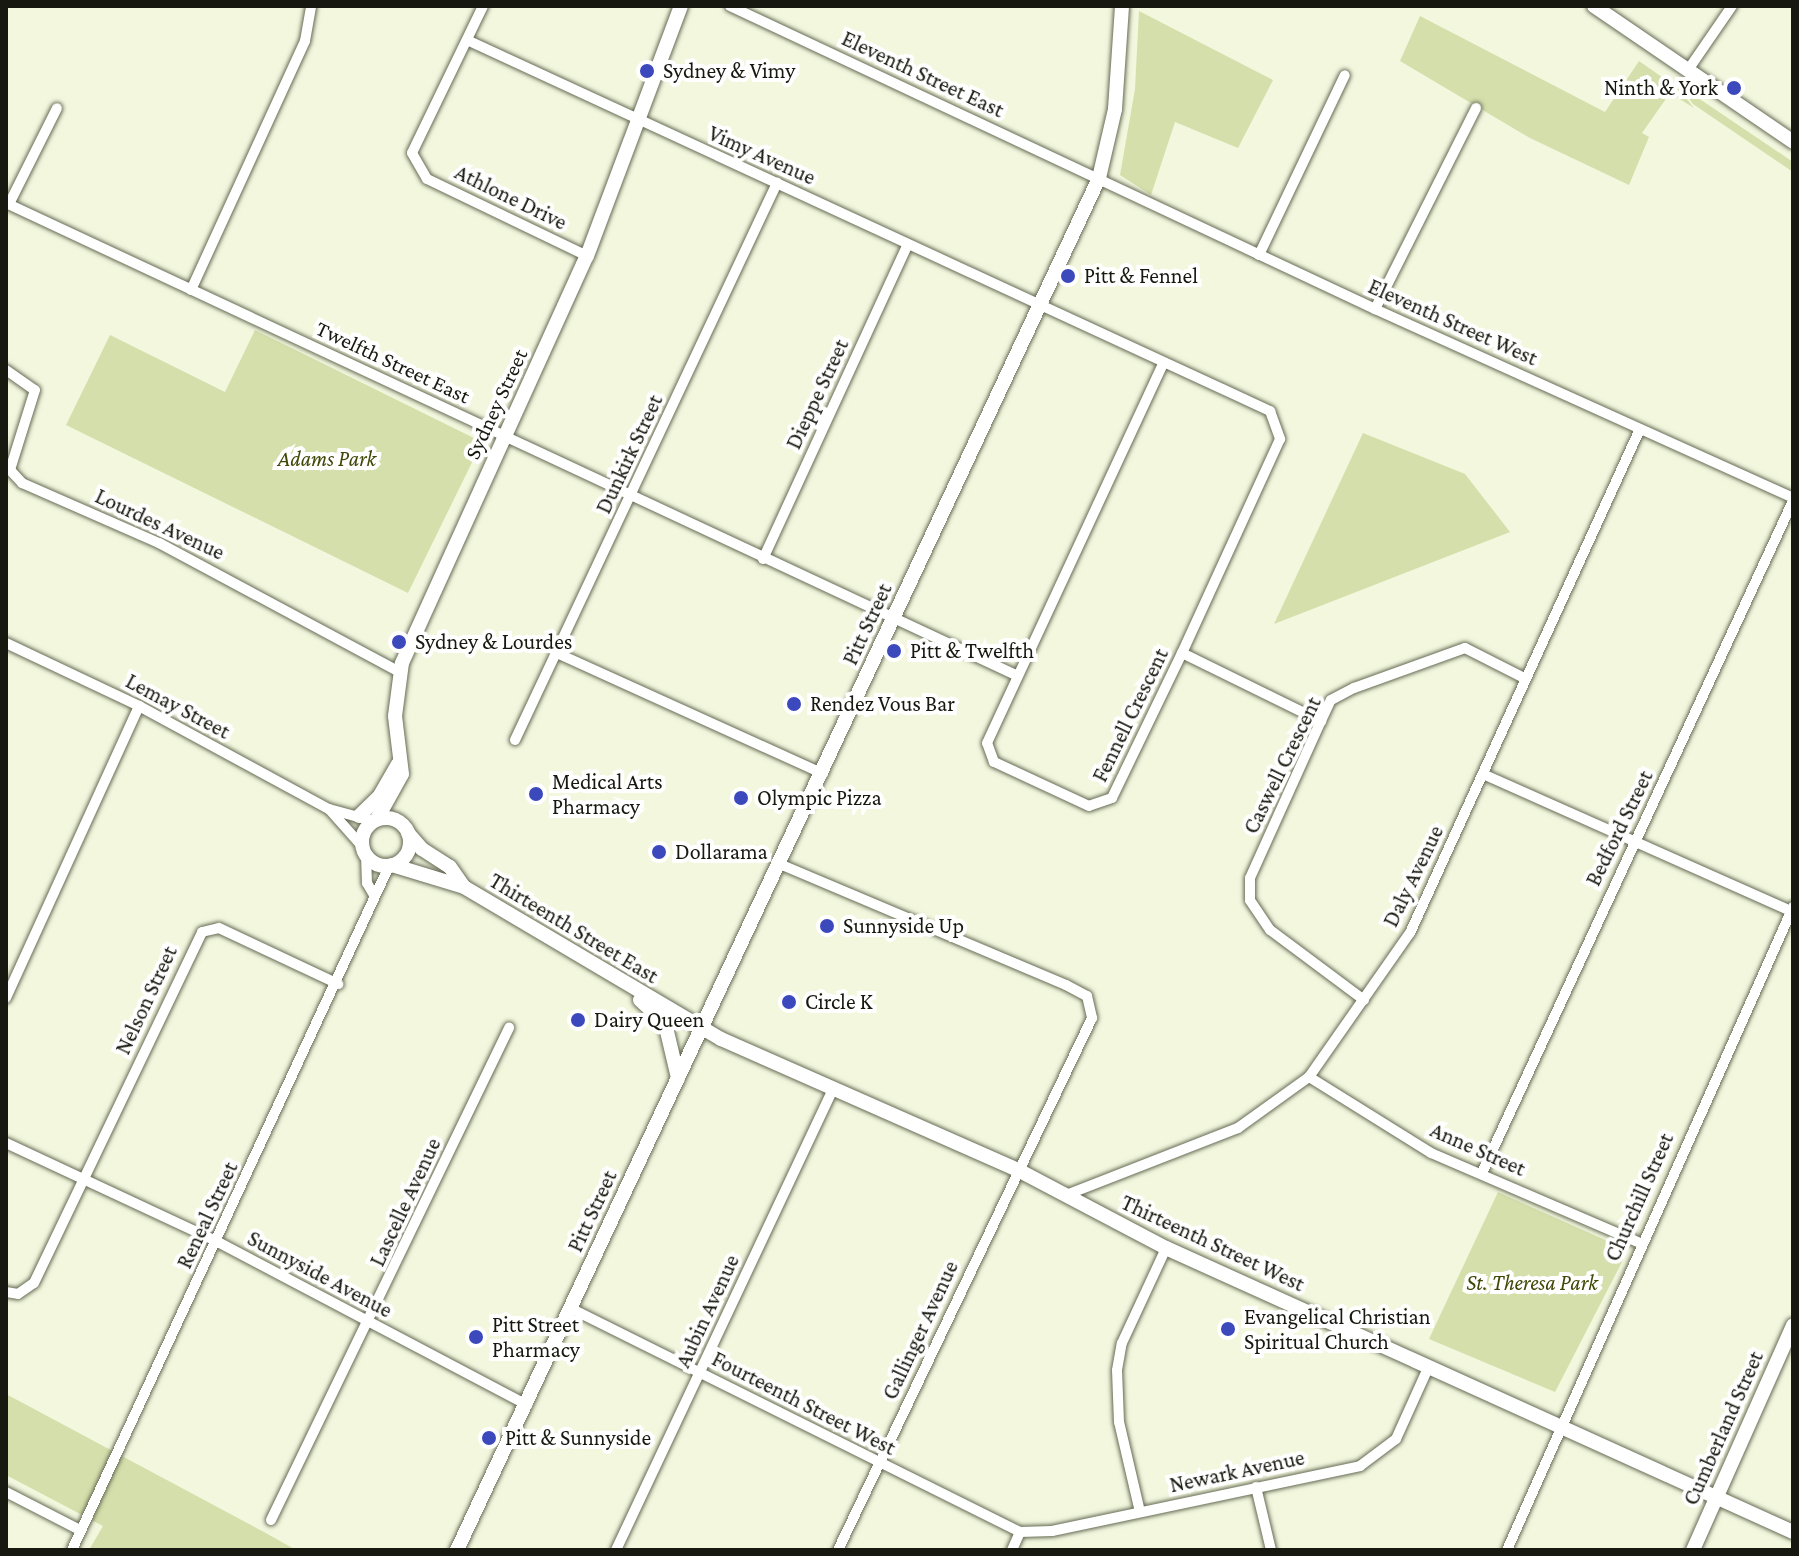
<!DOCTYPE html>
<style>
body{margin:0}
#map{position:relative;width:1799px;height:1556px;overflow:hidden;background:#f2f7de;font-family:"Crimson Pro",serif}
div>[style]{position:absolute}
.green>*{inset:0;background:#d5dfac}
.roads{filter:drop-shadow(0 0 2px #666b55) drop-shadow(0 0 2px #666b55)}
.street>*{height:10px;margin:-5px;padding:0 5px;transform-origin:5px;border-radius:5px;background:#fff}
.secondary>*{height:14px;margin:-7px;padding:0 7px;transform-origin:7px;border-radius:7px;background:#fff}
.secondary>.ring{margin:-7px;padding:0;box-sizing:content-box;background:none;border:14px solid #fff;border-radius:50%}
.dots>*{width:22px;height:22px;translate:-50% -50%;box-sizing:border-box;border:4px solid #fff;border-radius:50%}
span{translate:-50% -50%;white-space:nowrap;text-align:center;line-height:1.15;-webkit-text-stroke:8px #fff;paint-order:stroke}
.poi-label{font-size:22px;color:#17180f}
.left{translate:0 -50%;text-align:left}
.right{translate:-100% -50%;text-align:right}
.street-label{font-size:22px;color:#17180f}
.park-label{font-size:22px;color:#414807;font-style:italic}
.frame{position:absolute;inset:0;border:8px solid #17180f;pointer-events:none}
</style>
<div id="map">
<div class="green">
<div style="clip-path:polygon(1139px 11px,1273px 80px,1238px 148px,1175px 122px,1151px 195px,1120px 175px,1135px 89px)"></div>
<div style="clip-path:polygon(1420px 16px,1605px 112px,1639px 61px,1679px 89px,1694px 108px,1670px 93px,1642px 133px,1649px 137px,1629px 185px,1530px 138px,1400px 61px)"></div>
<div style="clip-path:polygon(1679px 85px,1793px 162px,1793px 172px,1693px 104px)"></div>
<div style="clip-path:polygon(255px 330px,482px 442px,408px 593px,66px 425px,110px 335px,225px 392px)"></div>
<div style="clip-path:polygon(1363px 433px,1465px 474px,1510px 532px,1274px 624px)"></div>
<div style="clip-path:polygon(1498px 1192px,1621px 1247px,1624px 1258px,1555px 1392px,1429px 1339px)"></div>
<div style="clip-path:polygon(6px 1394px,264px 1532px,296px 1550px,89px 1550px,103px 1526px,6px 1475px)"></div>
</div>
<div class="roads">
<div class="street">
<div style="left:483px;top:6px;width:163px;rotate:115.8deg"></div>
<div style="left:412px;top:153px;width:30px;rotate:60deg"></div>
<div style="left:427px;top:179px;width:178px;rotate:25.7deg"></div>
<div style="left:730px;top:6px;width:713px;rotate:25.16deg"></div>
<div style="left:1375px;top:309px;width:459px;rotate:24.3deg"></div>
<div style="left:467px;top:40px;width:885px;rotate:24.8deg"></div>
<div style="left:1270px;top:411px;width:30px;rotate:70deg"></div>
<div style="left:1280px;top:439px;width:235px;rotate:114.6deg"></div>
<div style="left:1182px;top:653px;width:161px;rotate:115.8deg"></div>
<div style="left:1112px;top:798px;width:24px;rotate:161deg"></div>
<div style="left:1089px;top:806px;width:105px;rotate:-155.1deg"></div>
<div style="left:994px;top:762px;width:20px;rotate:-110deg"></div>
<div style="left:987px;top:743px;width:418px;rotate:-65.1deg"></div>
<div style="left:1688px;top:70px;width:78px;rotate:-55.5deg"></div>
<div style="left:6px;top:203px;width:1115px;rotate:25.05deg"></div>
<div style="left:9px;top:204px;width:107px;rotate:-63.4deg"></div>
<div style="left:1259px;top:255px;width:199px;rotate:-64.5deg"></div>
<div style="left:191px;top:290px;width:274px;rotate:-65.4deg"></div>
<div style="left:305px;top:41px;width:36px;rotate:-80deg"></div>
<div style="left:1375px;top:309px;width:225px;rotate:-63.3deg"></div>
<div style="left:6px;top:370px;width:35px;rotate:35deg"></div>
<div style="left:35px;top:390px;width:84px;rotate:107.4deg"></div>
<div style="left:10px;top:470px;width:18px;rotate:47deg"></div>
<div style="left:22px;top:483px;width:150px;rotate:23.7deg"></div>
<div style="left:159px;top:543px;width:273px;rotate:28.2deg"></div>
<div style="left:763px;top:559px;width:345px;rotate:-65.3deg"></div>
<div style="left:6px;top:643px;width:147px;rotate:25.3deg"></div>
<div style="left:139px;top:706px;width:216px;rotate:28.5deg"></div>
<div style="left:329px;top:809px;width:46px;rotate:15.3deg"></div>
<div style="left:1182px;top:653px;width:155px;rotate:26.1deg"></div>
<div style="left:559px;top:654px;width:290px;rotate:24.4deg"></div>
<div style="left:515px;top:740px;width:616px;rotate:-64.81deg"></div>
<div style="left:1483px;top:774px;width:339px;rotate:24deg"></div>
<div style="left:329px;top:809px;width:50px;rotate:48.3deg"></div>
<div style="left:366px;top:855px;width:28px;rotate:88deg"></div>
<div style="left:367px;top:883px;width:14px;rotate:60deg"></div>
<div style="left:782px;top:865px;width:308px;rotate:22.9deg"></div>
<div style="left:1066px;top:985px;width:24px;rotate:28deg"></div>
<div style="left:1087px;top:996px;width:23px;rotate:77deg"></div>
<div style="left:1092px;top:1018px;width:590px;rotate:115.52deg"></div>
<div style="left:6px;top:998px;width:321px;rotate:-65.5deg"></div>
<div style="left:1364px;top:1000px;width:117px;rotate:-143.3deg"></div>
<div style="left:1270px;top:930px;width:36px;rotate:-124deg"></div>
<div style="left:1250px;top:900px;width:22px;rotate:-90deg"></div>
<div style="left:1250px;top:878px;width:172px;rotate:-65.7deg"></div>
<div style="left:1321px;top:721px;width:23px;rotate:-65deg"></div>
<div style="left:1331px;top:700px;width:26px;rotate:-28deg"></div>
<div style="left:1354px;top:688px;width:118px;rotate:-19.8deg"></div>
<div style="left:1465px;top:648px;width:68px;rotate:26.9deg"></div>
<div style="left:1309px;top:1077px;width:144px;rotate:31.9deg"></div>
<div style="left:1431px;top:1153px;width:228px;rotate:23.3deg"></div>
<div style="left:6px;top:1143px;width:232px;rotate:25deg"></div>
<div style="left:216px;top:1241px;width:352px;rotate:27.8deg"></div>
<div style="left:1482px;top:1173px;width:740px;rotate:-65.17deg"></div>
<div style="left:1066px;top:1195px;width:185px;rotate:-21.3deg"></div>
<div style="left:1238px;top:1128px;width:87px;rotate:-35.7deg"></div>
<div style="left:1309px;top:1077px;width:176px;rotate:-55deg"></div>
<div style="left:1410px;top:933px;width:554px;rotate:-65.47deg"></div>
<div style="left:6px;top:1292px;width:12px;rotate:9deg"></div>
<div style="left:18px;top:1294px;width:19px;rotate:-35deg"></div>
<div style="left:34px;top:1283px;width:389px;rotate:-64.4deg"></div>
<div style="left:202px;top:932px;width:17px;rotate:-13deg"></div>
<div style="left:219px;top:928px;width:132px;rotate:25.2deg"></div>
<div style="left:570px;top:1308px;width:503px;rotate:26.46deg"></div>
<div style="left:1256px;top:1487px;width:65px;rotate:76.6deg"></div>
<div style="left:6px;top:1492px;width:83px;rotate:27.2deg"></div>
<div style="left:1140px;top:1512px;width:92px;rotate:-103.1deg"></div>
<div style="left:1119px;top:1422px;width:52px;rotate:-92.2deg"></div>
<div style="left:1117px;top:1370px;width:27px;rotate:-80deg"></div>
<div style="left:1122px;top:1343px;width:105px;rotate:-65.1deg"></div>
<div style="left:271px;top:1520px;width:547px;rotate:-64.19deg"></div>
<div style="left:72px;top:1550px;width:754px;rotate:-65.13deg"></div>
<div style="left:616px;top:1550px;width:510px;rotate:-64.79deg"></div>
<div style="left:1012px;top:1550px;width:20px;rotate:-66deg"></div>
<div style="left:1020px;top:1532px;width:32px;rotate:-2deg"></div>
<div style="left:1052px;top:1531px;width:315px;rotate:-11.9deg"></div>
<div style="left:1360px;top:1466px;width:45px;rotate:-36.9deg"></div>
<div style="left:1396px;top:1439px;width:80px;rotate:-65.7deg"></div>
<div style="left:1507px;top:1550px;width:704px;rotate:-66.02deg"></div>
</div>
<div class="secondary">
<div style="left:1594px;top:6px;width:241px;rotate:34.3deg"></div>
<div style="left:359px;top:816px;width:28px;rotate:-44deg"></div>
<div style="left:379px;top:797px;width:38px;rotate:-60deg"></div>
<div class="ring" style="left:362px;top:818px;width:34px;height:34px"></div>
<div style="left:377px;top:819px;width:51px;rotate:-60.9deg"></div>
<div style="left:402px;top:774px;width:58px;rotate:-96.9deg"></div>
<div style="left:395px;top:716px;width:53px;rotate:-82.5deg"></div>
<div style="left:402px;top:663px;width:447px;rotate:-65.6deg"></div>
<div style="left:587px;top:256px;width:267px;rotate:-69.4deg"></div>
<div style="left:408px;top:833px;width:21px;rotate:49deg"></div>
<div style="left:422px;top:849px;width:33px;rotate:33deg"></div>
<div style="left:450px;top:867px;width:24px;rotate:55deg"></div>
<div style="left:392px;top:865px;width:75px;rotate:17deg"></div>
<div style="left:464px;top:887px;width:299px;rotate:30.6deg"></div>
<div style="left:721px;top:1039px;width:325px;rotate:23.8deg"></div>
<div style="left:1018px;top:1170px;width:167px;rotate:27.8deg"></div>
<div style="left:1166px;top:1248px;width:688px;rotate:24.37deg"></div>
<div style="left:640px;top:1000px;width:34px;rotate:43deg"></div>
<div style="left:665px;top:1023px;width:57px;rotate:76.7deg"></div>
<div style="left:457px;top:1550px;width:1515px;rotate:-64.92deg"></div>
<div style="left:1099px;top:178px;width:71px;rotate:-76.9deg"></div>
<div style="left:1115px;top:109px;width:103px;rotate:-86.1deg"></div>
<div style="left:1693px;top:1550px;width:246px;rotate:-66deg"></div>
</div>
</div>
<div class="dots">
<div style="left:647px;top:71px;background:#3b49bc"></div>
<div style="left:1734px;top:88px;background:#3b49bc"></div>
<div style="left:1068px;top:276px;background:#3b49bc"></div>
<div style="left:399px;top:642px;background:#3b49bc"></div>
<div style="left:894px;top:651px;background:#3b49bc"></div>
<div style="left:794px;top:704px;background:#3b49bc"></div>
<div style="left:536px;top:794px;background:#3b49bc"></div>
<div style="left:741px;top:798px;background:#3b49bc"></div>
<div style="left:659px;top:852px;background:#3b49bc"></div>
<div style="left:827px;top:926px;background:#3b49bc"></div>
<div style="left:789px;top:1002px;background:#3b49bc"></div>
<div style="left:578px;top:1020px;background:#3b49bc"></div>
<div style="left:1228px;top:1329px;background:#3b49bc"></div>
<div style="left:476px;top:1337px;background:#3b49bc"></div>
<div style="left:489px;top:1438px;background:#3b49bc"></div>
</div>
<div class="poi-label">
<span class="left" style="left:663px;top:71px">Sydney &amp; Vimy</span>
<span class="right" style="left:1718px;top:88px">Ninth &amp; York</span>
<span class="left" style="left:1084px;top:276px">Pitt &amp; Fennel</span>
<span class="left" style="left:415px;top:642px">Sydney &amp; Lourdes</span>
<span class="left" style="left:910px;top:651px">Pitt &amp; Twelfth</span>
<span class="left" style="left:810px;top:704px">Rendez Vous Bar</span>
<span class="left" style="left:552px;top:794px">Medical Arts<br>Pharmacy</span>
<span class="left" style="left:757px;top:798px">Olympic Pizza</span>
<span class="left" style="left:675px;top:852px">Dollarama</span>
<span class="left" style="left:843px;top:926px">Sunnyside Up</span>
<span class="left" style="left:805px;top:1002px">Circle K</span>
<span class="left" style="left:594px;top:1020px">Dairy Queen</span>
<span class="left" style="left:1244px;top:1329px">Evangelical Christian<br>Spiritual Church</span>
<span class="left" style="left:492px;top:1337px">Pitt Street<br>Pharmacy</span>
<span class="left" style="left:505px;top:1438px">Pitt &amp; Sunnyside</span>
</div>
<div class="street-label">
<span style="left:923px;top:74px;rotate:25deg">Eleventh Street East</span>
<span style="left:762px;top:155px;rotate:24deg">Vimy Avenue</span>
<span style="left:511px;top:197px;rotate:26deg">Athlone Drive</span>
<span style="left:1453px;top:322px;rotate:24deg">Eleventh Street West</span>
<span style="left:393px;top:362px;rotate:25deg">Twelfth Street East</span>
<span style="left:817px;top:394px;rotate:-65deg">Dieppe Street</span>
<span style="left:496px;top:404px;rotate:-65deg">Sydney Street</span>
<span style="left:629px;top:454px;rotate:-65deg">Dunkirk Street</span>
<span style="left:160px;top:524px;rotate:25deg">Lourdes Avenue</span>
<span style="left:867px;top:624px;rotate:-65deg">Pitt Street</span>
<span style="left:178px;top:706px;rotate:28deg">Lemay Street</span>
<span style="left:1130px;top:715px;rotate:-64deg">Fennell Crescent</span>
<span style="left:1282px;top:765px;rotate:-64deg">Caswell Crescent</span>
<span style="left:1619px;top:828px;rotate:-64deg">Bedford Street</span>
<span style="left:1413px;top:876px;rotate:-64deg">Daly Avenue</span>
<span style="left:574px;top:928px;rotate:31deg">Thirteenth Street East</span>
<span style="left:146px;top:1000px;rotate:-65deg">Nelson Street</span>
<span style="left:1478px;top:1149px;rotate:24deg">Anne Street</span>
<span style="left:1639px;top:1197px;rotate:-66deg">Churchill Street</span>
<span style="left:405px;top:1202px;rotate:-65deg">Lascelle Avenue</span>
<span style="left:592px;top:1211px;rotate:-65deg">Pitt Street</span>
<span style="left:207px;top:1215px;rotate:-65deg">Reneal Street</span>
<span style="left:1213px;top:1243px;rotate:25deg">Thirteenth Street West</span>
<span style="left:320px;top:1274px;rotate:28deg">Sunnyside Avenue</span>
<span style="left:707px;top:1311px;rotate:-65deg">Aubin Avenue</span>
<span style="left:920px;top:1330px;rotate:-65deg">Gallinger Avenue</span>
<span style="left:804px;top:1403px;rotate:27deg">Fourteenth Street West</span>
<span style="left:1723px;top:1428px;rotate:-66deg">Cumberland Street</span>
<span style="left:1237px;top:1471px;rotate:-12deg">Newark Avenue</span>
</div>
<div class="park-label">
<span style="left:327px;top:459px">Adams Park</span>
<span style="left:1532px;top:1283px">St. Theresa Park</span>
</div>
<div class="frame"></div>
</div>
